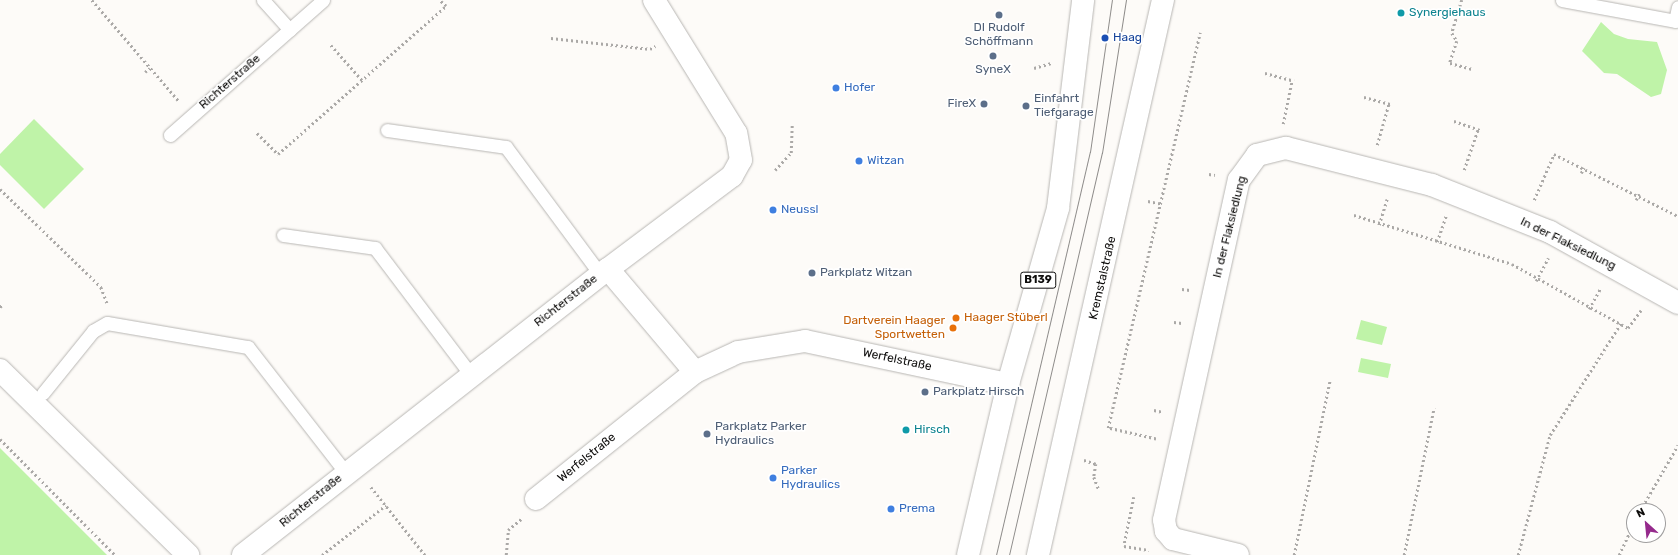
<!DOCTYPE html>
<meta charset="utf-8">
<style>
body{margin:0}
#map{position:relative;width:1678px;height:555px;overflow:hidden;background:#fdfbf8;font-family:Rubik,sans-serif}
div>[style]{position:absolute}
.green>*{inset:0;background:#bff3a8}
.path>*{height:2.5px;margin-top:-1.25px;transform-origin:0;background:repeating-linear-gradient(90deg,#aba9a7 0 2px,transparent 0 5px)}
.roads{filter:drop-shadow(0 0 1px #b8b6b3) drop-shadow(0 0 1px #b8b6b3)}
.lane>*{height:13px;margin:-6.5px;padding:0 6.5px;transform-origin:6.5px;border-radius:6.5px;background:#fff}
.street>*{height:22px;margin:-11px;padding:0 11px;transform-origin:11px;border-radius:11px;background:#fff}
.primary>*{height:22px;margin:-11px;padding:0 11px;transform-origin:11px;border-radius:11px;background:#fff}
.tram>*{height:1px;margin:-0.5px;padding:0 0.5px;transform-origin:0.5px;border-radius:0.5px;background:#8e8c8a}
.dots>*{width:11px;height:11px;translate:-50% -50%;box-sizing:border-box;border:2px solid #fff;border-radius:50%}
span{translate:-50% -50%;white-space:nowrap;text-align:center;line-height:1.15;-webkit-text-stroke:3.5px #fff;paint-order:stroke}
.shield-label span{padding:1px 3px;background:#fff;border:1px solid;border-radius:3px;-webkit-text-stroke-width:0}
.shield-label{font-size:11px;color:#0e0d0c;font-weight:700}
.culture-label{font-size:12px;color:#0d838f}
.left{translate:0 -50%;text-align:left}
.service-label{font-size:12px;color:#4e5e75}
.right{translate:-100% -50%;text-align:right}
.transit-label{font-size:12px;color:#164399}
.street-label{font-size:12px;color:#0e0d0c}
.shop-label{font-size:12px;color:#366cbe}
.food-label{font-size:12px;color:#c56008}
.north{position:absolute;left:1626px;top:503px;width:40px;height:40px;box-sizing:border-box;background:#fff;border:1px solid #9f9e9e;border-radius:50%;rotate:333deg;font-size:11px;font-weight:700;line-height:16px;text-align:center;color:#0e0d0c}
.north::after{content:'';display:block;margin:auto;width:14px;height:18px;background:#952a8c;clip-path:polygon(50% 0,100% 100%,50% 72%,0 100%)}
</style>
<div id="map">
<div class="green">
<div style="clip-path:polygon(1601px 22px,1614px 34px,1628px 39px,1657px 42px,1667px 70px,1661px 94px,1651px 97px,1617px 74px,1604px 73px,1582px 51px)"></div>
<div style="clip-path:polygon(34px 119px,84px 169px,44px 209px,0 165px,0 154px)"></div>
<div style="clip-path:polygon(1361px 320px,1387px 327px,1382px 345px,1356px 339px)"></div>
<div style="clip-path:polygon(1361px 358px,1391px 364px,1388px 378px,1358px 372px)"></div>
<div style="clip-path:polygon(0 448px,107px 555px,0 555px)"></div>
</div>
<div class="path">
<div style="left:92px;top:0;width:133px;rotate:49.3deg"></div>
<div style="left:1462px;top:0;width:34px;rotate:107deg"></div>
<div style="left:1452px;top:33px;width:9px;rotate:58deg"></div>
<div style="left:1457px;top:41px;width:23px;rotate:108deg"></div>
<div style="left:1450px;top:63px;width:23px;rotate:15deg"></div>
<div style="left:551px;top:38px;width:100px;rotate:6.3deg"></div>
<div style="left:650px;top:49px;width:6px;rotate:-31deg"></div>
<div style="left:331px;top:45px;width:47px;rotate:48.5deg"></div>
<div style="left:1034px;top:68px;width:18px;rotate:-16deg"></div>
<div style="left:145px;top:72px;width:6px;rotate:-39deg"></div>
<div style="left:1265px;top:73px;width:30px;rotate:15deg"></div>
<div style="left:1364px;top:97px;width:28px;rotate:15deg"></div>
<div style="left:1454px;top:121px;width:28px;rotate:19deg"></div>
<div style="left:1283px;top:124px;width:45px;rotate:-78.4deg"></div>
<div style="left:257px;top:133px;width:30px;rotate:45deg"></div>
<div style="left:278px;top:154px;width:224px;rotate:-41.4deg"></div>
<div style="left:446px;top:6px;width:9px;rotate:-139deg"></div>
<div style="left:1377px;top:145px;width:44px;rotate:-74.1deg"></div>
<div style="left:775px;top:170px;width:23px;rotate:-47deg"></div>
<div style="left:791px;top:153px;width:28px;rotate:-88deg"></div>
<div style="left:1464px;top:170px;width:43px;rotate:-71.1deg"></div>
<div style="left:1581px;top:173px;width:6px;rotate:-59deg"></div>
<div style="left:1209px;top:174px;width:6px;rotate:9deg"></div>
<div style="left:0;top:189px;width:141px;rotate:44.1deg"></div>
<div style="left:101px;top:287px;width:17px;rotate:69deg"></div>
<div style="left:1534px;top:200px;width:50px;rotate:-66.5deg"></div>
<div style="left:1554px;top:154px;width:139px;rotate:26.6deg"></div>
<div style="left:1636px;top:200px;width:7px;rotate:-63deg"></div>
<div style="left:1148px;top:201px;width:14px;rotate:12deg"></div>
<div style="left:1354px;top:215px;width:165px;rotate:17.2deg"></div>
<div style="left:1512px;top:264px;width:132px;rotate:28.9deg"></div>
<div style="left:1628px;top:328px;width:22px;rotate:-54deg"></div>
<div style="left:1379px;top:225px;width:27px;rotate:-73deg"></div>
<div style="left:1437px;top:242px;width:28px;rotate:-71deg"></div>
<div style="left:1536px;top:281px;width:26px;rotate:-62deg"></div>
<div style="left:1182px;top:289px;width:8px;rotate:7deg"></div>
<div style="left:0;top:307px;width:4px;rotate:-45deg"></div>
<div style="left:1589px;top:309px;width:23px;rotate:-61deg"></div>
<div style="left:1174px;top:322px;width:8px;rotate:7deg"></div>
<div style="left:1154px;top:410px;width:9px;rotate:13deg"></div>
<div style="left:0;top:439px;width:163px;rotate:45.2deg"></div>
<div style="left:1156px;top:439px;width:49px;rotate:-167.1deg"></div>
<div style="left:1108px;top:428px;width:406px;rotate:-76.9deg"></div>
<div style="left:1084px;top:460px;width:13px;rotate:18deg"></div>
<div style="left:1096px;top:464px;width:13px;rotate:99deg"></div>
<div style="left:1094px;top:477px;width:14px;rotate:69deg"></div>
<div style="left:371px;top:487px;width:87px;rotate:51.5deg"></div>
<div style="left:1134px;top:497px;width:50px;rotate:101.5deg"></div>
<div style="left:1124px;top:546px;width:25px;rotate:9deg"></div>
<div style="left:1640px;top:511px;width:76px;rotate:-60.1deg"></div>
<div style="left:322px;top:555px;width:81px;rotate:-38deg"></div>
<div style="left:506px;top:555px;width:25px;rotate:-85deg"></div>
<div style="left:508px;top:530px;width:17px;rotate:-40deg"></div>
<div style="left:1294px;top:555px;width:179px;rotate:-78.4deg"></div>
<div style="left:1404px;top:555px;width:150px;rotate:-78.5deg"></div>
<div style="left:1518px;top:555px;width:124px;rotate:-75.1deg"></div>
<div style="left:1550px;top:435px;width:133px;rotate:-57.6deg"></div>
<div style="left:1619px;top:555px;width:35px;rotate:-65deg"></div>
</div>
<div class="roads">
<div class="lane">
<div style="left:263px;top:0;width:40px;rotate:48deg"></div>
<div style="left:1562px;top:0;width:115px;rotate:10.5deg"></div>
<div style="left:1675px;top:21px;width:14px;rotate:-78deg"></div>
<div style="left:387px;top:130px;width:120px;rotate:8.1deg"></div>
<div style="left:506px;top:147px;width:158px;rotate:53.5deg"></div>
<div style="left:170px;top:135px;width:204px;rotate:-41.4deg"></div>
<div style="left:283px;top:235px;width:93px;rotate:8deg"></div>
<div style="left:375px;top:248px;width:159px;rotate:52.9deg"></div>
<div style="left:43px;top:393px;width:80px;rotate:-51.1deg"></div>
<div style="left:93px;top:331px;width:16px;rotate:-30deg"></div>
<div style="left:107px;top:323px;width:143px;rotate:9.7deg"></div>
<div style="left:248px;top:347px;width:160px;rotate:52.1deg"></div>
</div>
<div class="street">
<div style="left:608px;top:269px;width:135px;rotate:49.8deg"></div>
<div style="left:0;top:370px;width:264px;rotate:44.5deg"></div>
<div style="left:536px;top:499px;width:203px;rotate:-38.6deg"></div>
<div style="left:695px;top:372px;width:47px;rotate:-24.9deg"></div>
<div style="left:738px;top:352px;width:68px;rotate:-9.3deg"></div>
<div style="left:805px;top:341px;width:208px;rotate:12deg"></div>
<div style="left:243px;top:555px;width:464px;rotate:-38.1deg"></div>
<div style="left:608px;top:269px;width:155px;rotate:-36.9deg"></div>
<div style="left:732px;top:176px;width:18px;rotate:-61deg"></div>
<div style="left:741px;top:160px;width:27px;rotate:-100deg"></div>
<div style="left:736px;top:133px;width:156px;rotate:-121.7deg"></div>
<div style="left:1238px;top:555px;width:67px;rotate:-166.2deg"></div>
<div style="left:1173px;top:539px;width:11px;rotate:-131deg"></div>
<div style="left:1166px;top:531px;width:11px;rotate:-100deg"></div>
<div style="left:1164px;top:520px;width:348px;rotate:-77.6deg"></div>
<div style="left:1239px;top:180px;width:31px;rotate:-54deg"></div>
<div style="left:1257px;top:155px;width:30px;rotate:-14deg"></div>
<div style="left:1286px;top:148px;width:151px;rotate:14.2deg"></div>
<div style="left:1432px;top:185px;width:127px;rotate:21.7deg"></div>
<div style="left:1550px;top:232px;width:146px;rotate:29deg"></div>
</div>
<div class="primary">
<div style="left:968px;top:555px;width:176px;rotate:-76.8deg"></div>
<div style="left:1008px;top:384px;width:183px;rotate:-74.1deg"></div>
<div style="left:1058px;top:208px;width:209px;rotate:-83.1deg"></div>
<div style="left:1038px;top:555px;width:569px;rotate:-77.31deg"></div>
</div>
</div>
<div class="tram">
<div style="left:996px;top:555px;width:414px;rotate:-76.9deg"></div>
<div style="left:1090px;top:152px;width:154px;rotate:-81.8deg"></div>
<div style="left:1009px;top:555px;width:413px;rotate:-77deg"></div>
<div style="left:1102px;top:153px;width:155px;rotate:-81.1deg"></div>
</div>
<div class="dots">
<div style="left:1401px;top:13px;background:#0f9aa8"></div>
<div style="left:999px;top:15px;background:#5c6f8a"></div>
<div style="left:1105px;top:38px;background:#1a4fb4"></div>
<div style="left:993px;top:56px;background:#5c6f8a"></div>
<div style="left:836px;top:88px;background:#3f7fe0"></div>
<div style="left:984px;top:104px;background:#5c6f8a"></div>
<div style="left:1026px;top:106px;background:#5c6f8a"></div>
<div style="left:859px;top:161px;background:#3f7fe0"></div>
<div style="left:773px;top:210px;background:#3f7fe0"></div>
<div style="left:812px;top:273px;background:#5c6f8a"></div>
<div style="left:956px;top:318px;background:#e8710a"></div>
<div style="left:953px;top:328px;background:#e8710a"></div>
<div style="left:925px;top:392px;background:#5c6f8a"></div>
<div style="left:906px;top:430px;background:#0f9aa8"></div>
<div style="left:707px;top:434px;background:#5c6f8a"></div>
<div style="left:773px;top:478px;background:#3f7fe0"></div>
<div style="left:891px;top:509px;background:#3f7fe0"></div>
</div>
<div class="shield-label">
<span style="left:1038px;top:280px">B139</span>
</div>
<div class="culture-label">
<span class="left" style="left:1409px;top:13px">Synergiehaus</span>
<span class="left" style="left:914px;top:430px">Hirsch</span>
</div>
<div class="service-label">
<span style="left:999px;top:35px">DI Rudolf<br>Schöffmann</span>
<span style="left:993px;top:70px">SyneX</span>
<span class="left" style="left:1034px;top:106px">Einfahrt<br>Tiefgarage</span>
<span class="right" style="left:976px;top:104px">FireX</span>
<span class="left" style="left:820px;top:273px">Parkplatz Witzan</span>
<span class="left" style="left:933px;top:392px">Parkplatz Hirsch</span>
<span class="left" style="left:715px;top:434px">Parkplatz Parker<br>Hydraulics</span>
</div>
<div class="transit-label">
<span class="left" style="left:1113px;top:38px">Haag</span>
</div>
<div class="street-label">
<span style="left:230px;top:82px;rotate:-41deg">Richterstraße</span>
<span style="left:1230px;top:227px;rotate:-76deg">In der Flaksiedlung</span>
<span style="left:1568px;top:244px;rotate:26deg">In der Flaksiedlung</span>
<span style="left:1103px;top:278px;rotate:-77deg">Kremstalstraße</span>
<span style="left:566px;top:301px;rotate:-38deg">Richterstraße</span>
<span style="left:897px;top:360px;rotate:12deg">Werfelstraße</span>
<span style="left:587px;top:458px;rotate:-39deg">Werfelstraße</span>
<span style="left:311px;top:501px;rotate:-39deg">Richterstraße</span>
</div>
<div class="shop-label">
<span class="left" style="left:844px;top:88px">Hofer</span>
<span class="left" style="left:867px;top:161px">Witzan</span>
<span class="left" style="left:781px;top:210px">Neussl</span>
<span class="left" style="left:781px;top:478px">Parker<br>Hydraulics</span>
<span class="left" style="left:899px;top:509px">Prema</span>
</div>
<div class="food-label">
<span class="left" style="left:964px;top:318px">Haager Stüberl</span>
<span class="right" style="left:945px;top:328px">Dartverein Haager<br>Sportwetten</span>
</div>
<div class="north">N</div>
</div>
